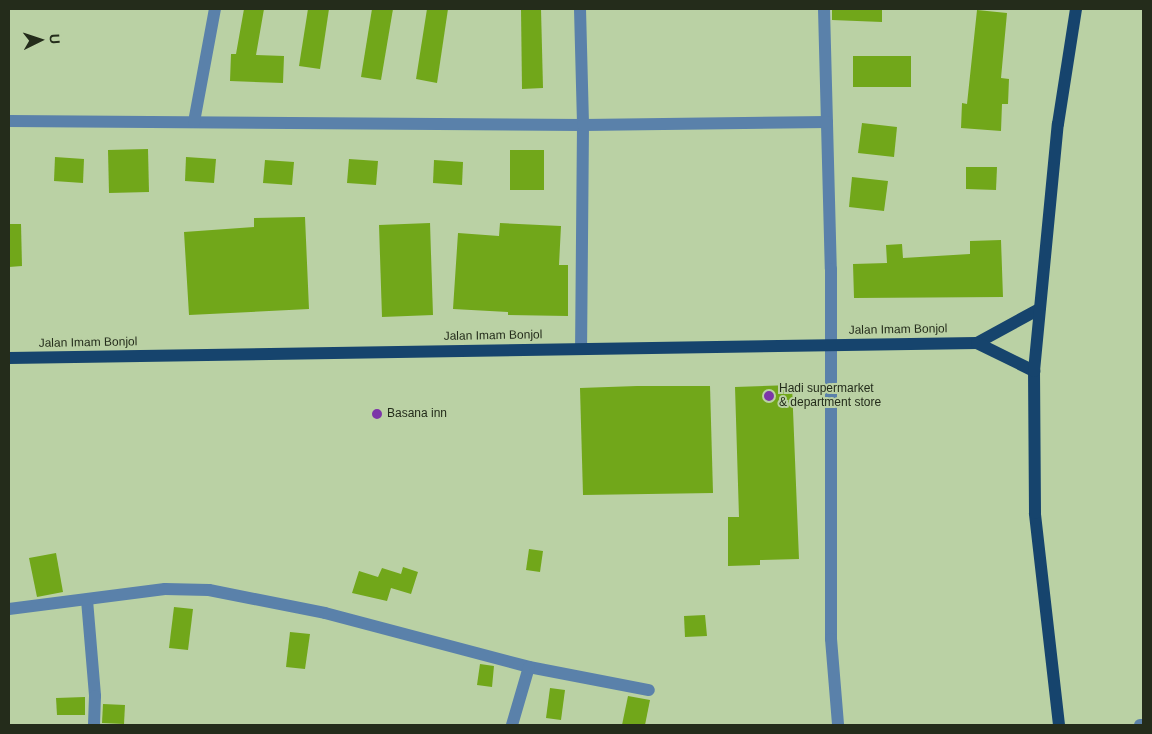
<!DOCTYPE html>
<style>
body{margin:0}
#map{position:relative;width:1152px;height:734px;overflow:hidden;background:#bad1a4;font-family:Arial,sans-serif}
div>[style]{position:absolute}
.building>*{inset:0;background:#71a71a}
.minor>*{height:12px;margin:-6px;padding:0 6px;transform-origin:6px;border-radius:6px;background:#5a81aa}
.major>*{height:12px;margin:-6px;padding:0 6px;transform-origin:6px;border-radius:6px;background:#16446d}
.dots>*{width:14px;height:14px;translate:-50% -50%;box-sizing:border-box;border:2px solid #bad1a4;border-radius:50%}
span{translate:-50% -50%;white-space:nowrap;text-align:center;line-height:1.15;-webkit-text-stroke:4px #bad1a4;paint-order:stroke}
.street-label{font-size:12px;color:#242c1b}
.poi-label{font-size:12px;color:#242c1b}
.left{translate:0 -50%;text-align:left}
.frame{position:absolute;inset:0;border:10px solid #242c1b;pointer-events:none}
.north{position:absolute;left:15px;top:15px;width:50px;height:50px;-webkit-text-stroke:4px #bad1a4;paint-order:stroke;rotate:86deg;font-size:14px;font-weight:700;line-height:20px;text-align:center;color:#242c1b}
.north::after{content:'';display:block;margin:auto;width:18px;height:22px;background:#242c1b;clip-path:polygon(50% 0,100% 100%,50% 72%,0 100%)}
</style>
<div id="map">
<div class="building">
<div style="clip-path:polygon(244px 9px,264px 9px,256px 55px,284px 56px,283px 83px,230px 81px,231px 54px,236px 54px)"></div>
<div style="clip-path:polygon(308px 9px,329px 9px,320px 69px,299px 66px)"></div>
<div style="clip-path:polygon(372px 9px,393px 9px,381px 80px,361px 77px)"></div>
<div style="clip-path:polygon(427px 9px,448px 9px,437px 83px,416px 79px)"></div>
<div style="clip-path:polygon(521px 9px,541px 9px,543px 88px,522px 89px)"></div>
<div style="clip-path:polygon(832px 9px,882px 9px,882px 22px,832px 20px)"></div>
<div style="clip-path:polygon(977px 10px,1007px 13px,1001px 78px,1009px 79px,1008px 104px,1002px 104px,1001px 131px,961px 128px,962px 103px,967px 104px)"></div>
<div style="clip-path:polygon(853px 56px,911px 56px,911px 87px,853px 87px)"></div>
<div style="clip-path:polygon(862px 123px,897px 127px,894px 157px,858px 153px)"></div>
<div style="clip-path:polygon(148px 149px,149px 192px,109px 193px,108px 150px)"></div>
<div style="clip-path:polygon(510px 150px,544px 150px,544px 190px,510px 190px)"></div>
<div style="clip-path:polygon(55px 157px,84px 159px,83px 183px,54px 181px)"></div>
<div style="clip-path:polygon(186px 157px,216px 159px,214px 183px,185px 181px)"></div>
<div style="clip-path:polygon(349px 159px,378px 161px,376px 185px,347px 183px)"></div>
<div style="clip-path:polygon(265px 160px,294px 162px,292px 185px,263px 183px)"></div>
<div style="clip-path:polygon(434px 160px,463px 162px,462px 185px,433px 183px)"></div>
<div style="clip-path:polygon(966px 167px,997px 167px,996px 190px,966px 189px)"></div>
<div style="clip-path:polygon(852px 177px,888px 181px,884px 211px,849px 207px)"></div>
<div style="clip-path:polygon(305px 217px,309px 309px,189px 315px,184px 232px,254px 227px,254px 218px)"></div>
<div style="clip-path:polygon(430px 223px,433px 315px,382px 317px,379px 225px)"></div>
<div style="clip-path:polygon(500px 223px,561px 226px,559px 265px,568px 265px,568px 316px,508px 315px,508px 312px,453px 309px,458px 233px,499px 236px)"></div>
<div style="clip-path:polygon(9px 224px,21px 224px,22px 266px,9px 267px)"></div>
<div style="clip-path:polygon(1001px 240px,1003px 297px,854px 298px,853px 264px,887px 263px,886px 245px,902px 244px,903px 258px,970px 254px,970px 241px)"></div>
<div style="clip-path:polygon(792px 385px,799px 559px,760px 560px,760px 565px,728px 566px,728px 517px,739px 517px,735px 387px)"></div>
<div style="clip-path:polygon(637px 386px,710px 386px,713px 493px,583px 495px,580px 388px)"></div>
<div style="clip-path:polygon(529px 549px,543px 551px,540px 572px,526px 570px)"></div>
<div style="clip-path:polygon(56px 553px,63px 592px,37px 597px,29px 558px)"></div>
<div style="clip-path:polygon(403px 567px,418px 572px,411px 594px,391px 588px,387px 601px,352px 593px,359px 571px,378px 577px,382px 568px,401px 574px)"></div>
<div style="clip-path:polygon(174px 607px,193px 609px,188px 650px,169px 648px)"></div>
<div style="clip-path:polygon(705px 615px,707px 636px,685px 637px,684px 616px)"></div>
<div style="clip-path:polygon(290px 632px,310px 634px,305px 669px,286px 667px)"></div>
<div style="clip-path:polygon(480px 664px,494px 666px,492px 687px,477px 685px)"></div>
<div style="clip-path:polygon(550px 688px,565px 690px,561px 720px,546px 718px)"></div>
<div style="clip-path:polygon(628px 696px,650px 700px,645px 725px,622px 725px)"></div>
<div style="clip-path:polygon(85px 697px,85px 715px,57px 715px,56px 698px)"></div>
<div style="clip-path:polygon(103px 704px,125px 705px,124px 724px,102px 723px)"></div>
</div>
<div class="minor">
<div style="left:580px;top:9px;width:116px;rotate:88.5deg"></div>
<div style="left:583px;top:125px;width:224px;rotate:90.5deg"></div>
<div style="left:824px;top:9px;width:260px;rotate:88.5deg"></div>
<div style="left:831px;top:269px;width:370px;rotate:90deg"></div>
<div style="left:831px;top:639px;width:86px;rotate:85.3deg"></div>
<div style="left:9px;top:121px;width:574px;rotate:0.4deg"></div>
<div style="left:583px;top:125px;width:244px;rotate:-0.7deg"></div>
<div style="left:194px;top:122px;width:115px;rotate:-79.5deg"></div>
<div style="left:87px;top:600px;width:96px;rotate:85.2deg"></div>
<div style="left:95px;top:696px;width:29px;rotate:92deg"></div>
<div style="left:9px;top:609px;width:157px;rotate:-7.3deg"></div>
<div style="left:165px;top:589px;width:44px;rotate:1.3deg"></div>
<div style="left:209px;top:590px;width:118px;rotate:11.2deg"></div>
<div style="left:325px;top:613px;width:211px;rotate:14.8deg"></div>
<div style="left:529px;top:667px;width:122px;rotate:10.9deg"></div>
<div style="left:512px;top:725px;width:60px;rotate:-73.7deg"></div>
<div style="left:1140px;top:725px;width:3px"></div>
</div>
<div class="major">
<div style="left:977px;top:343px;width:71px;rotate:-28.7deg"></div>
<div style="left:9px;top:358px;width:968px;rotate:-0.89deg"></div>
<div style="left:977px;top:343px;width:64px;rotate:26.2deg"></div>
<div style="left:1059px;top:725px;width:213px;rotate:-96.5deg"></div>
<div style="left:1035px;top:513px;width:142px;rotate:-90.4deg"></div>
<div style="left:1034px;top:371px;width:248px;rotate:-84.5deg"></div>
<div style="left:1058px;top:124px;width:116px;rotate:-81.1deg"></div>
</div>
<div class="dots">
<div style="left:769px;top:396px;background:#7c35a8"></div>
<div style="left:377px;top:414px;background:#7c35a8"></div>
</div>
<div class="street-label">
<span style="left:898px;top:330px;rotate:-1deg">Jalan Imam Bonjol</span>
<span style="left:493px;top:336px;rotate:-1deg">Jalan Imam Bonjol</span>
<span style="left:88px;top:343px;rotate:-1deg">Jalan Imam Bonjol</span>
</div>
<div class="poi-label">
<span class="left" style="left:779px;top:396px">Hadi supermarket<br>&amp; department store</span>
<span class="left" style="left:387px;top:414px">Basana inn</span>
</div>
<div class="frame"></div>
<div class="north">U</div>
</div>
